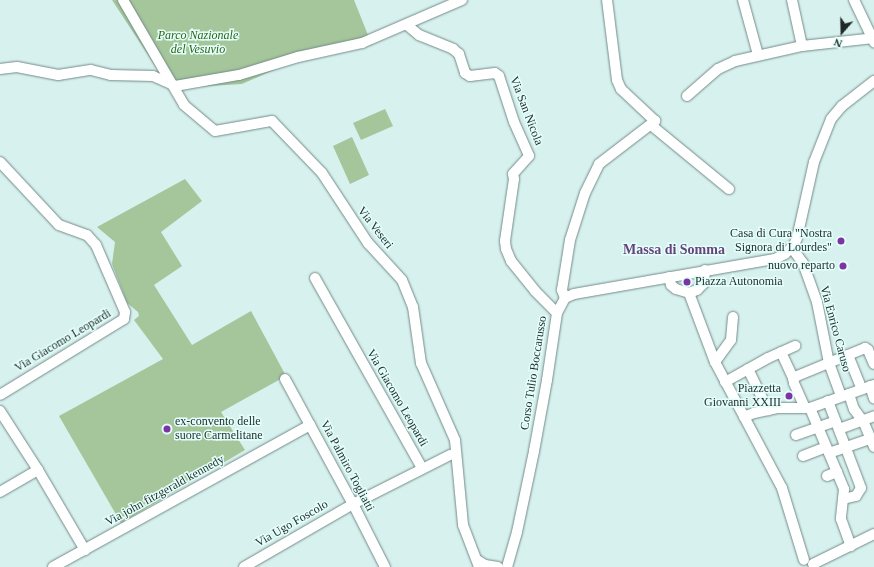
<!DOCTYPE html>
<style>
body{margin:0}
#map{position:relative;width:874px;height:567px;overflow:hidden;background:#d7f1ee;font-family:Georgia,serif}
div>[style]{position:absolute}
.green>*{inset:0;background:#a5c59b}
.roads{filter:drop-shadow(0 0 1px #738b88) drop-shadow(0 0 1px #738b88)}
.minor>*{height:10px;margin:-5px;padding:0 5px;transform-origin:5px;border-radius:5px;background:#fff}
.dots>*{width:11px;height:11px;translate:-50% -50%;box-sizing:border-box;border:2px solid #e4fffb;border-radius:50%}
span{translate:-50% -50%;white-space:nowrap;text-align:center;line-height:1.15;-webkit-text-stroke:3px #e4fffb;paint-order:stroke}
.park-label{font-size:12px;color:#2c6411;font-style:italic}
.street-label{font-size:12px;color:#1f2928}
.poi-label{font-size:12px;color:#1f2928}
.right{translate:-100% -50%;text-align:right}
.left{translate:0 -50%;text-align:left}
.quarter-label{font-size:14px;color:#67437c;font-weight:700}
.north{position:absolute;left:822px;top:12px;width:40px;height:40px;-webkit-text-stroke:3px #e4fffb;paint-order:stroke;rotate:200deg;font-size:11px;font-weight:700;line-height:16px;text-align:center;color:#1f2928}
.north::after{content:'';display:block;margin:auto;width:14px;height:18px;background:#1f2928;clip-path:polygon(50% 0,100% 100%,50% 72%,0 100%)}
</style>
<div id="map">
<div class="green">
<div style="clip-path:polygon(112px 0,354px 0,372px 45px,292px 62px,242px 84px,193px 87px,165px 81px)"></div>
<div style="clip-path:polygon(385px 109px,393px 126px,361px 140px,353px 123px)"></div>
<div style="clip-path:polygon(352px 137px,369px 175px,350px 184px,333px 146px)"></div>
<div style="clip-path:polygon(185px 179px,202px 201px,161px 232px,182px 266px,154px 285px,192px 345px,251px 311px,286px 376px,221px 412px,245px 450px,121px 523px,59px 416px,163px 359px,134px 320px,139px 316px,138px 312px,127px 303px,112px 264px,115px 242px,97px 227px)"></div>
</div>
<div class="roads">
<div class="minor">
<div style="left:123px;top:0;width:121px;rotate:59.8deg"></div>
<div style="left:184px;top:105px;width:40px;rotate:40deg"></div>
<div style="left:215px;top:131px;width:58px;rotate:-10deg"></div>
<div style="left:272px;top:121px;width:72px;rotate:46.1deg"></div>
<div style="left:322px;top:173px;width:84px;rotate:56.7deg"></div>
<div style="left:368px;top:243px;width:50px;rotate:47.4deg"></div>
<div style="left:402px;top:280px;width:29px;rotate:68deg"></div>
<div style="left:413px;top:307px;width:57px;rotate:81.9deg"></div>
<div style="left:421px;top:363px;width:84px;rotate:66.2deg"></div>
<div style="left:455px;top:440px;width:85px;rotate:84.6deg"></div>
<div style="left:463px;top:525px;width:45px;rotate:69.1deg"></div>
<div style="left:743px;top:0;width:57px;rotate:74.7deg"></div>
<div style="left:792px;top:0;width:47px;rotate:77.7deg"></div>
<div style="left:854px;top:0;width:47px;rotate:64.5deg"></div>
<div style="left:407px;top:25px;width:16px;rotate:40deg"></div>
<div style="left:419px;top:35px;width:37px;rotate:22deg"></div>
<div style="left:453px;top:49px;width:8px;rotate:40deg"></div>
<div style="left:459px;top:54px;width:20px;rotate:72deg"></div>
<div style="left:465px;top:73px;width:6px;rotate:31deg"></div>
<div style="left:470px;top:76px;width:25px;rotate:-7deg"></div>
<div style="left:495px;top:73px;width:5px;rotate:37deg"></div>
<div style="left:499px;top:76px;width:48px;rotate:71.9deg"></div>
<div style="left:514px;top:122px;width:37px;rotate:66deg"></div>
<div style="left:529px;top:156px;width:24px;rotate:132deg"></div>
<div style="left:513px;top:174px;width:5px;rotate:79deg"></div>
<div style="left:514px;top:179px;width:63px;rotate:98.3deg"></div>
<div style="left:505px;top:241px;width:8px;rotate:83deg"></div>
<div style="left:506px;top:249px;width:13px;rotate:67deg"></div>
<div style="left:511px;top:261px;width:38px;rotate:51deg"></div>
<div style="left:535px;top:291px;width:31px;rotate:45deg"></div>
<div style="left:0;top:69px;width:17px;rotate:-7deg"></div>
<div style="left:17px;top:67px;width:42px;rotate:11deg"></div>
<div style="left:58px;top:75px;width:33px;rotate:-9deg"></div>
<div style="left:91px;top:70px;width:21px;rotate:14deg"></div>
<div style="left:111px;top:75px;width:42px;rotate:1.4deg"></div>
<div style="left:153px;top:76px;width:24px;rotate:24deg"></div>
<div style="left:175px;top:86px;width:65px;rotate:-9.8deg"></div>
<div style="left:239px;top:75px;width:62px;rotate:-17deg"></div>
<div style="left:298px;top:57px;width:66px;rotate:-12.3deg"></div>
<div style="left:362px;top:43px;width:109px;rotate:-23.3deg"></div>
<div style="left:687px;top:96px;width:41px;rotate:-41.1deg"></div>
<div style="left:718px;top:69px;width:19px;rotate:-25deg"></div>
<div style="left:735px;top:61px;width:69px;rotate:-12.6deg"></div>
<div style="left:802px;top:46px;width:72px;rotate:-6.3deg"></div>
<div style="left:651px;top:125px;width:101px;rotate:39.4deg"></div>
<div style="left:0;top:162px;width:86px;rotate:46.9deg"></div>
<div style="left:59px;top:225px;width:30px;rotate:20deg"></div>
<div style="left:87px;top:235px;width:13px;rotate:48deg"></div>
<div style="left:96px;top:245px;width:73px;rotate:66.6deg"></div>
<div style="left:125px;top:312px;width:7px;rotate:98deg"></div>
<div style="left:124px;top:319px;width:145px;rotate:148.5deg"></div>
<div style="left:792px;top:248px;width:19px;rotate:54deg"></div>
<div style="left:803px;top:263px;width:41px;rotate:70.3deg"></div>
<div style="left:817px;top:302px;width:62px;rotate:78.9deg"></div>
<div style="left:829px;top:363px;width:35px;rotate:70deg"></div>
<div style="left:669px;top:277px;width:8px;rotate:76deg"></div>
<div style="left:671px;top:285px;width:6px;rotate:39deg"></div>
<div style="left:676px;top:289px;width:14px;rotate:17deg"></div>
<div style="left:689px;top:293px;width:9px;rotate:-21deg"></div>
<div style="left:697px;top:290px;width:10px;rotate:-45deg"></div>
<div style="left:704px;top:283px;width:13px;rotate:-86deg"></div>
<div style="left:315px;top:278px;width:218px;rotate:60.6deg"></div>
<div style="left:689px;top:293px;width:74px;rotate:69.4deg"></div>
<div style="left:715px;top:362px;width:143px;rotate:62deg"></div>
<div style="left:782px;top:488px;width:75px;rotate:73deg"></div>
<div style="left:565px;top:298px;width:9px;rotate:-111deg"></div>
<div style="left:562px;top:290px;width:51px;rotate:-80.9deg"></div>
<div style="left:570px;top:240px;width:49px;rotate:-72.3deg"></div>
<div style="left:585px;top:193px;width:32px;rotate:-64deg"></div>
<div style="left:599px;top:164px;width:71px;rotate:-37.5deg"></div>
<div style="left:655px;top:121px;width:47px;rotate:-136.7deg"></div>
<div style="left:621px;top:89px;width:10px;rotate:-114deg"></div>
<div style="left:617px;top:80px;width:81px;rotate:-97.1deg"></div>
<div style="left:781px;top:352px;width:29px;rotate:65deg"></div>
<div style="left:848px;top:355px;width:37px;rotate:68deg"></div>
<div style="left:715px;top:362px;width:27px;rotate:-54deg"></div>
<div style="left:731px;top:340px;width:23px;rotate:-85deg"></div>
<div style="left:748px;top:369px;width:46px;rotate:64deg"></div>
<div style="left:285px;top:379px;width:142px;rotate:61.5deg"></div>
<div style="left:353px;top:504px;width:71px;rotate:63.1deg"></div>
<div style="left:725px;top:382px;width:49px;rotate:-29.2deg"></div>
<div style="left:768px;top:358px;width:30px;rotate:-24deg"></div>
<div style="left:870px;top:386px;width:13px;rotate:72deg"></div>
<div style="left:849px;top:394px;width:16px;rotate:72deg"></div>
<div style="left:854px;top:409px;width:17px;rotate:54deg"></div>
<div style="left:864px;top:423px;width:26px;rotate:67deg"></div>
<div style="left:828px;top:401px;width:93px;rotate:69.2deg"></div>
<div style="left:861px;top:488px;width:9px;rotate:122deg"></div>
<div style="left:856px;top:496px;width:13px;rotate:167deg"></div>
<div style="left:805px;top:408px;width:27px;rotate:-114deg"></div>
<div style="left:794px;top:383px;width:5px;rotate:-101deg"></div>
<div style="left:793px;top:378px;width:4px;rotate:-27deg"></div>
<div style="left:797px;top:376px;width:74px;rotate:-22.4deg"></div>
<div style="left:865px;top:348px;width:4px;rotate:34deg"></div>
<div style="left:868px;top:350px;width:15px;rotate:67deg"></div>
<div style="left:810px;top:408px;width:88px;rotate:67.2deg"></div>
<div style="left:844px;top:489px;width:30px;rotate:96deg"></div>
<div style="left:841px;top:519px;width:29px;rotate:70deg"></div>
<div style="left:0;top:411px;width:70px;rotate:57.2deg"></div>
<div style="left:38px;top:470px;width:93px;rotate:59.6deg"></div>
<div style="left:744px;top:417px;width:11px;rotate:-22deg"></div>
<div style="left:754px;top:413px;width:25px;rotate:-12deg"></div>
<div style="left:778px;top:408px;width:32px"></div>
<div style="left:810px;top:408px;width:68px;rotate:-19.8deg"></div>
<div style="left:839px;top:429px;width:37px;rotate:-20deg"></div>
<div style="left:796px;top:435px;width:42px;rotate:-19.3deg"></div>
<div style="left:829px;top:453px;width:43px;rotate:-18.9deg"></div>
<div style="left:803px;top:456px;width:25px;rotate:-21deg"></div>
<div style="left:827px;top:476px;width:11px;rotate:-22deg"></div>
<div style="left:0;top:492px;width:44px;rotate:-30.1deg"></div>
<div style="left:477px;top:560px;width:9px;rotate:32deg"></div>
<div style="left:485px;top:565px;width:13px;rotate:9deg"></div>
<div style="left:813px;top:564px;width:68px;rotate:-26.2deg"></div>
<div style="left:53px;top:567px;width:294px;rotate:-28.9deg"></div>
<div style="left:244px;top:567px;width:126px;rotate:-30deg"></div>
<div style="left:353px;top:504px;width:109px;rotate:-26.8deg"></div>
<div style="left:507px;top:567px;width:36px;rotate:-74deg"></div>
<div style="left:517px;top:532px;width:83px;rotate:-78.1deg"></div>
<div style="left:534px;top:451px;width:72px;rotate:-79.6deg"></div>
<div style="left:547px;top:380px;width:68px;rotate:-81.5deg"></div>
<div style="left:557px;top:313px;width:17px;rotate:-62deg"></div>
<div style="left:565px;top:298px;width:10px;rotate:-24deg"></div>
<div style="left:574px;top:294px;width:204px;rotate:-9.9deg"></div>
<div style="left:775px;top:259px;width:11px;rotate:-27deg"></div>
<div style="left:785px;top:254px;width:13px;rotate:-45deg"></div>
<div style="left:794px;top:245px;width:8px;rotate:-67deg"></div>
<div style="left:797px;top:238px;width:78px;rotate:-77.4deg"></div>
<div style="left:814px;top:162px;width:46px;rotate:-68.4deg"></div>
<div style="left:831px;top:119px;width:17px;rotate:-50deg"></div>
<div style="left:842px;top:106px;width:41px;rotate:-38deg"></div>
</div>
</div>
<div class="dots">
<div style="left:841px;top:241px;background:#7e33a4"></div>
<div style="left:843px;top:266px;background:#7e33a4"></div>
<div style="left:687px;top:282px;background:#7e33a4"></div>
<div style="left:789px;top:396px;background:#7e33a4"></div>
<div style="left:167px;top:429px;background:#7e33a4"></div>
</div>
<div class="park-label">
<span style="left:198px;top:43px">Parco Nazionale<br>del Vesuvio</span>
</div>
<div class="street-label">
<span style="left:526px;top:111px;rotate:69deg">Via San Nicola</span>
<span style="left:375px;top:228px;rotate:52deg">Via Veseri</span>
<span style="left:835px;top:329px;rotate:75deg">Via Enrico Caruso</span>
<span style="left:63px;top:341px;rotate:-31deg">Via Giacomo Leopardi</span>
<span style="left:534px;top:373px;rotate:-81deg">Corso Tulio Boccarusso</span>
<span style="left:397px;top:398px;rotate:60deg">Via Giacomo Leopardi</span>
<span style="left:347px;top:466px;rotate:62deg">Via Palmiro Togliatti</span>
<span style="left:165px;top:491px;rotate:-29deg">Via john fitzgerald kennedy</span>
<span style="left:292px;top:524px;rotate:-30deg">Via Ugo Foscolo</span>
</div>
<div class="poi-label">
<span class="right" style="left:832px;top:241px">Casa di Cura "Nostra<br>Signora di Lourdes"</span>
<span class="right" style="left:835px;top:266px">nuovo reparto</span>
<span class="left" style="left:695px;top:282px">Piazza Autonomia</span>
<span class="right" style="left:781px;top:396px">Piazzetta<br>Giovanni XXIII</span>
<span class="left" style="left:175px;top:429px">ex-convento delle<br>suore Carmelitane</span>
</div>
<div class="quarter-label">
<span style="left:674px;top:250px">Massa di Somma</span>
</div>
<div class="north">N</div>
</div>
